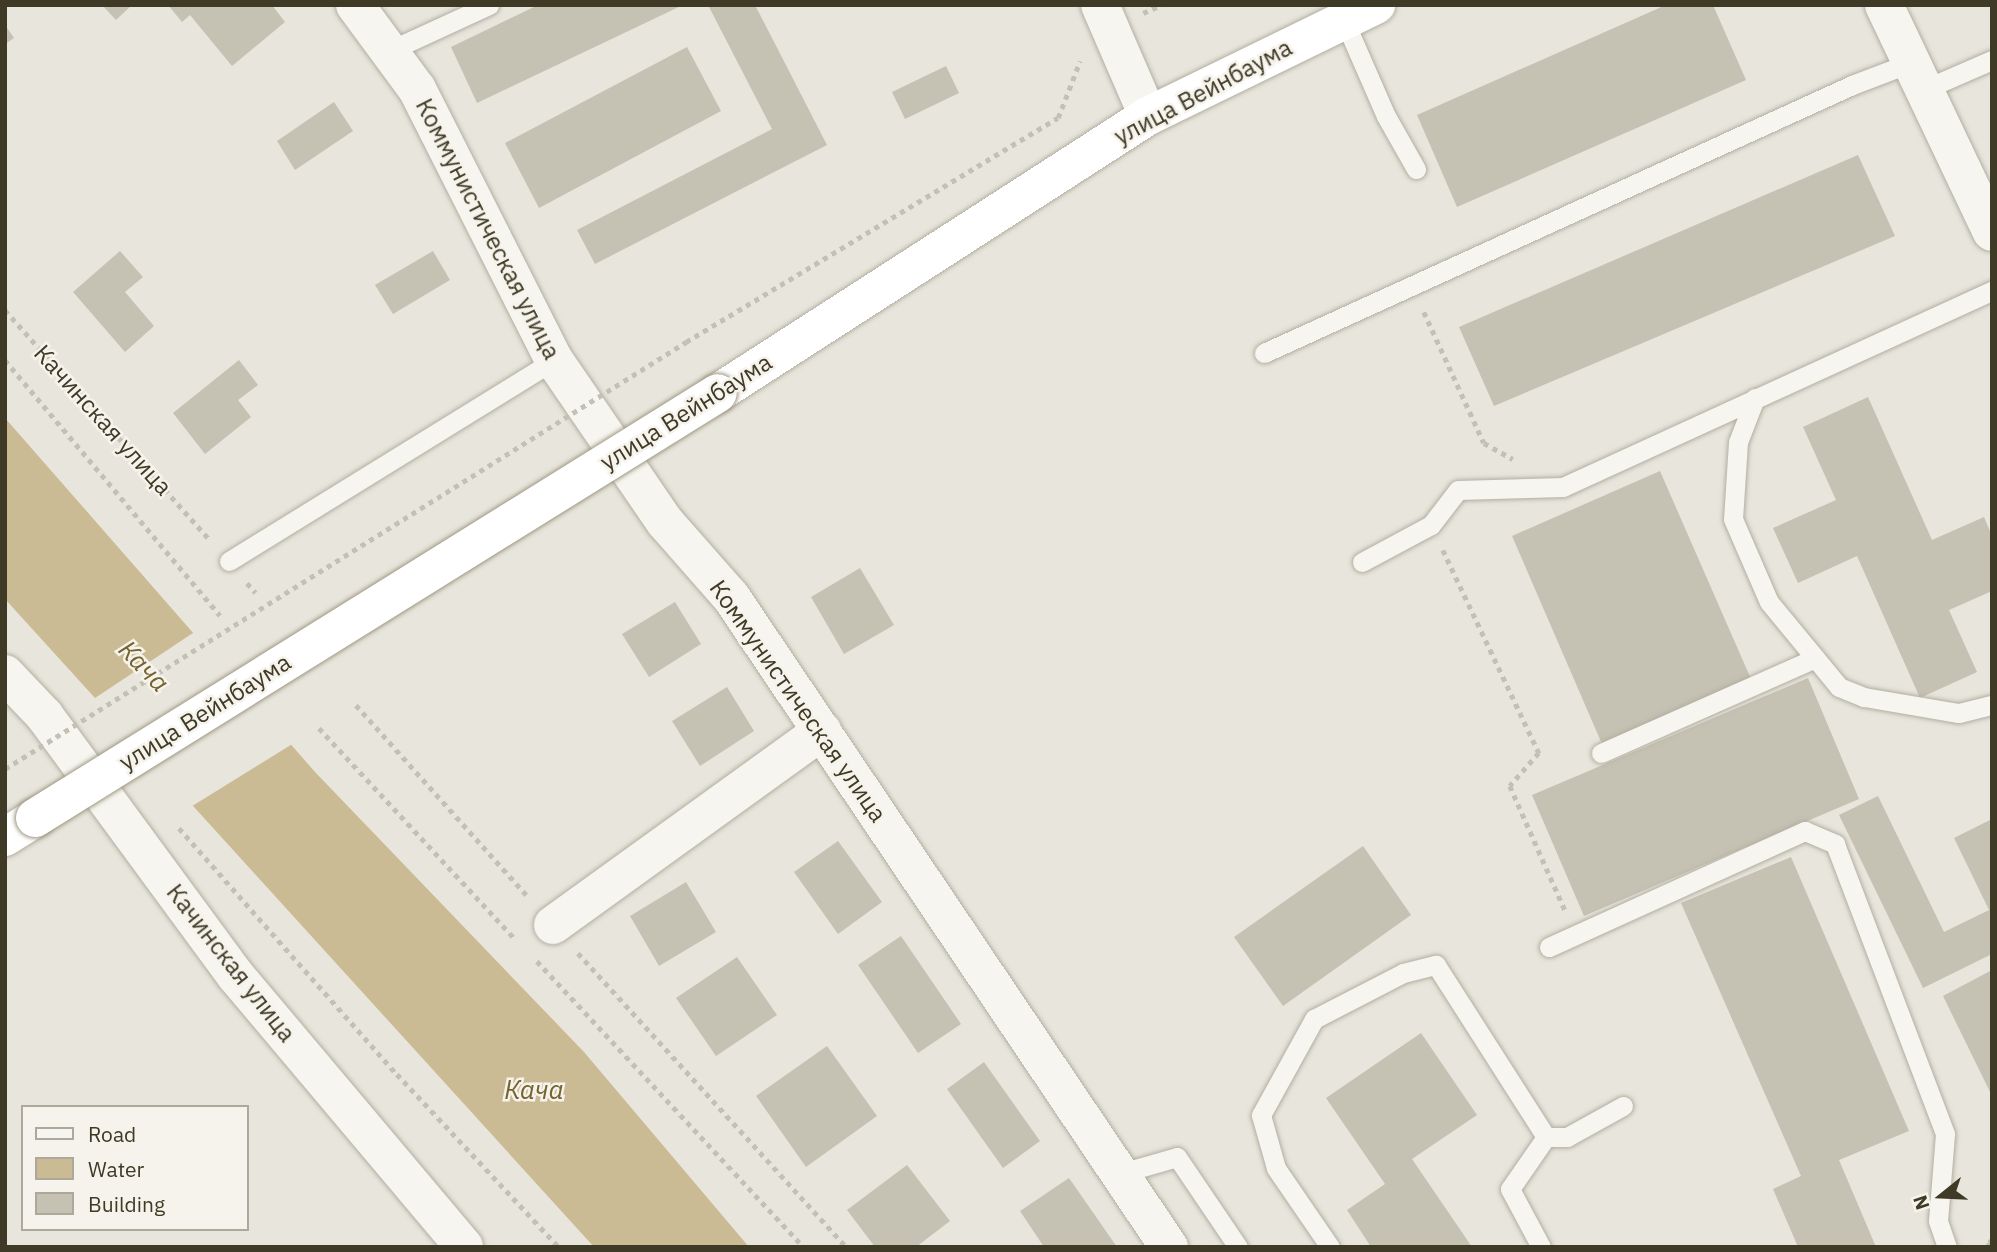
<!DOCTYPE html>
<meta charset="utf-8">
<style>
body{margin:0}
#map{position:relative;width:1997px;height:1252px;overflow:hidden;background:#e8e5dc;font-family:"IBM Plex Sans",sans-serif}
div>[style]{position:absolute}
.water>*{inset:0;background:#cbbb94}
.pier>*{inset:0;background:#e8e5dc}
.building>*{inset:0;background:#c5c1b3}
.path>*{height:4.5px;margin-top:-2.25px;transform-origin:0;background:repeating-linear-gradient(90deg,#c3c1b6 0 5px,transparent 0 10px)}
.roads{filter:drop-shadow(0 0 2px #b2aea1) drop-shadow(0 0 2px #b2aea1)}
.service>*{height:19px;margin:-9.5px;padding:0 9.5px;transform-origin:9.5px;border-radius:9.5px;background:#f6f5ef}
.minor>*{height:38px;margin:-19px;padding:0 19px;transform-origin:19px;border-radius:19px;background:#f6f5ef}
.trunk>*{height:38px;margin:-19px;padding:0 19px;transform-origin:19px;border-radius:19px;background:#fff}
.path-bridge>*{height:4.5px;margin-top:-2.25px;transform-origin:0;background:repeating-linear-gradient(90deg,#c3c1b6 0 5px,transparent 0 10px)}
.bridges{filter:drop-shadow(0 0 2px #9f9983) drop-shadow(0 0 2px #9f9983)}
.trunk-bridge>*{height:38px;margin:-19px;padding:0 19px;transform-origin:19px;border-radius:19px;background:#fff}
span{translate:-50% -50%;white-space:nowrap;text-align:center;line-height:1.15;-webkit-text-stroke:5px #f5f3ec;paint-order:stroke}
.street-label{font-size:24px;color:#3f3a25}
.water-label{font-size:26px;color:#75632d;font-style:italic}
.frame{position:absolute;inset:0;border:7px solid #3f3a25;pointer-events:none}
.legend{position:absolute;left:21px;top:1105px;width:228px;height:126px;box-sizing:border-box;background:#f5f3ec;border:2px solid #aca99c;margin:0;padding:9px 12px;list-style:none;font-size:21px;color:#3f3a25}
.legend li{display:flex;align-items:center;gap:14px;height:35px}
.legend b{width:35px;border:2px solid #aca99c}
.north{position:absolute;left:1906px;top:1161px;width:70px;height:70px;-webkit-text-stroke:5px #f5f3ec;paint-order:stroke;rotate:252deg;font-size:19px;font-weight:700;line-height:28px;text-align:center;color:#3f3a25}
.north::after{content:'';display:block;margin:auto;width:24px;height:32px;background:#3f3a25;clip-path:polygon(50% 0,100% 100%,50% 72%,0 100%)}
</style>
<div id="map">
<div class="water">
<div style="clip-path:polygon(5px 418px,315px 772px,584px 1052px,749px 1247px,594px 1247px,5px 599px)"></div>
</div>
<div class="pier">
<div style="clip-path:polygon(196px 631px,294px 743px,189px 808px,92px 700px)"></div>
</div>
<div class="building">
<div style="clip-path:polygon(102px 5px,132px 5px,116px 20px)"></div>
<div style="clip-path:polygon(168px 5px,272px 5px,285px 22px,232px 66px,190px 15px,182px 22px)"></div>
<div style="clip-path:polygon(538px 5px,683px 5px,477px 103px,451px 47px)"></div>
<div style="clip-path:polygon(708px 5px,755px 5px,827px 145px,595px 264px,577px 230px,772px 129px)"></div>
<div style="clip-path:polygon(1666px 5px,1713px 5px,1746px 80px,1457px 207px,1417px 115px)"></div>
<div style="clip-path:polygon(5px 25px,14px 38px,5px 44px)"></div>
<div style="clip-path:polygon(687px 47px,721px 111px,539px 208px,505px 143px)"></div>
<div style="clip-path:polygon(946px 66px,959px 93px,905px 119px,892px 92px)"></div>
<div style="clip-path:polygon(334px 102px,353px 131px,295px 170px,277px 141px)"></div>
<div style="clip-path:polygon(1858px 155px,1895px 236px,1494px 406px,1459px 327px)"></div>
<div style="clip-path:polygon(120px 251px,143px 277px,125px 292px,154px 326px,125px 352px,73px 292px)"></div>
<div style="clip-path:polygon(433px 251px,450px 280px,393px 314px,375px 285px)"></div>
<div style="clip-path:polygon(239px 360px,258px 385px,238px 400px,251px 417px,205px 454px,173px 413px)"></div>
<div style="clip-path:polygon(1868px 397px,1932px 540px,1984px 517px,1992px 536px,1992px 591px,1949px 610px,1977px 672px,1920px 698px,1857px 556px,1798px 583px,1773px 528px,1836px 500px,1803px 427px)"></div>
<div style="clip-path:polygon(1660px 471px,1751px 679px,1602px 744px,1512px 536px)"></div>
<div style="clip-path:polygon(860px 568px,894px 625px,844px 654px,811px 597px)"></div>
<div style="clip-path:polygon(675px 602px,701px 644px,649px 677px,622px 634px)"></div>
<div style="clip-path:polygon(1808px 678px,1859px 799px,1584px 916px,1532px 795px)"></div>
<div style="clip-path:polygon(727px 687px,754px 731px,700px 766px,672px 721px)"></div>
<div style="clip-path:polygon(1878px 796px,1944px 932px,1989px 910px,1954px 838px,1992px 819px,1992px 954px,1923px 988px,1839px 815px)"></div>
<div style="clip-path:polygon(838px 841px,882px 902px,838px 934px,794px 872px)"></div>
<div style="clip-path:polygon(1363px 846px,1411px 915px,1283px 1006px,1234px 937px)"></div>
<div style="clip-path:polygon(1791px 857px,1909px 1131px,1839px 1160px,1876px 1247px,1798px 1247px,1773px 1189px,1801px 1176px,1681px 903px)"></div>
<div style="clip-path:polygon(686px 882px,716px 932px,659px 966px,630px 916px)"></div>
<div style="clip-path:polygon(901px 936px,961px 1024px,918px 1053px,858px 965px)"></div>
<div style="clip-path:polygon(737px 957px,777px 1015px,716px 1056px,676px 998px)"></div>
<div style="clip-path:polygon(1992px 970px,1992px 1096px,1943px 996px)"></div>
<div style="clip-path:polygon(1421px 1033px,1477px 1115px,1412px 1159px,1472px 1247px,1371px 1247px,1347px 1210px,1385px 1184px,1326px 1098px)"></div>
<div style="clip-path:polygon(827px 1046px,877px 1116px,806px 1167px,756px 1096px)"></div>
<div style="clip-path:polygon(984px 1062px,1040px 1141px,1003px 1168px,947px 1089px)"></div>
<div style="clip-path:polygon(907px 1165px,950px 1221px,916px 1247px,875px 1247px,847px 1210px)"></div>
<div style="clip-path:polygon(1069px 1178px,1117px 1247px,1044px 1247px,1020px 1211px)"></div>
</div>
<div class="path">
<div style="left:1143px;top:13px;width:20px;rotate:-24deg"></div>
<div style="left:5px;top:310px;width:307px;rotate:48.3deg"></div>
<div style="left:1424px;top:312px;width:144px;rotate:65.4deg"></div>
<div style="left:1484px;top:443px;width:33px;rotate:29deg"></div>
<div style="left:686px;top:342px;width:434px;rotate:-31.1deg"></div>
<div style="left:1058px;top:118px;width:61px;rotate:-68.9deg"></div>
<div style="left:5px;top:360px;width:334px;rotate:49.9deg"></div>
<div style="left:1443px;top:550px;width:225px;rotate:64.7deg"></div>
<div style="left:1539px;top:753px;width:44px;rotate:131.3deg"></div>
<div style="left:1510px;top:786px;width:136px;rotate:66.1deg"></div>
<div style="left:247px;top:583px;width:13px;rotate:48deg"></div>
<div style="left:356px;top:705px;width:258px;rotate:48.1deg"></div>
<div style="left:319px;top:728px;width:289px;rotate:47.1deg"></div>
<div style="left:179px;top:828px;width:329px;rotate:48.5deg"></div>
<div style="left:397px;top:1074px;width:237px;rotate:46.9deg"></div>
<div style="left:578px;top:953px;width:398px;rotate:47.6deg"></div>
<div style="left:537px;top:961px;width:391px;rotate:47deg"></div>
<div style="left:1990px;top:1247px;width:5px;rotate:-112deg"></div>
<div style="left:1988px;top:1242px;width:4px;rotate:-14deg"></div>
</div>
<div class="roads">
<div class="service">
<div style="left:1344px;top:20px;width:105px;rotate:66.4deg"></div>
<div style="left:1386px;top:116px;width:61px;rotate:60.5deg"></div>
<div style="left:391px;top:50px;width:108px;rotate:-24.7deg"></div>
<div style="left:1923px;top:90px;width:75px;rotate:-23.5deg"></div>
<div style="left:1264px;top:353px;width:646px;rotate:-24.5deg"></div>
<div style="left:1852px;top:85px;width:62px;rotate:-20.8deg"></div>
<div style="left:1755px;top:398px;width:47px;rotate:111.1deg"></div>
<div style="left:1738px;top:442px;width:77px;rotate:93.7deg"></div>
<div style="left:1733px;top:519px;width:90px;rotate:66.6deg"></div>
<div style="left:1769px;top:602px;width:110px;rotate:50.5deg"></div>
<div style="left:1839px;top:687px;width:27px;rotate:22deg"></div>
<div style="left:1864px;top:697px;width:96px;rotate:9.6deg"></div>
<div style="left:1959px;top:713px;width:34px;rotate:-14deg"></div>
<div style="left:229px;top:561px;width:382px;rotate:-31.7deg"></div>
<div style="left:1362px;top:562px;width:78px;rotate:-28.2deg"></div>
<div style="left:1431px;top:525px;width:44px;rotate:-52.4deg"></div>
<div style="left:1458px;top:490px;width:105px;rotate:-1.6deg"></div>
<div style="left:1563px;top:487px;width:472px;rotate:-24.6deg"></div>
<div style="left:1601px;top:753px;width:234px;rotate:-23.9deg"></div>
<div style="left:1549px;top:947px;width:281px;rotate:-24.4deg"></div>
<div style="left:1805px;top:831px;width:33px;rotate:23deg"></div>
<div style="left:1835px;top:844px;width:310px;rotate:69.2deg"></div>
<div style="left:1945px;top:1134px;width:87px;rotate:94.6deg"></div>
<div style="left:1938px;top:1221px;width:28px;rotate:71deg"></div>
<div style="left:1118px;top:1174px;width:61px;rotate:-16.1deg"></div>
<div style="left:1177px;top:1157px;width:109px;rotate:55.9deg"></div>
<div style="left:1330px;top:1247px;width:96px;rotate:-124.4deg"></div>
<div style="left:1276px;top:1168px;width:55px;rotate:-105.8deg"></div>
<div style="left:1261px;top:1115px;width:110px;rotate:-61.1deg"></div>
<div style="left:1314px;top:1019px;width:100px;rotate:-27.3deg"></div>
<div style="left:1403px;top:973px;width:34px;rotate:-14deg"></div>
<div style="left:1436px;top:965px;width:204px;rotate:57.4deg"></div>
<div style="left:1541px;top:1247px;width:66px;rotate:-118.1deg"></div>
<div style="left:1510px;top:1189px;width:63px;rotate:-55.3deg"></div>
<div style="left:1546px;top:1137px;width:21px"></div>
<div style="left:1567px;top:1137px;width:64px;rotate:-29deg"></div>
</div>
<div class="minor">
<div style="left:355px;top:5px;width:104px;rotate:53.6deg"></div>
<div style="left:417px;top:89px;width:304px;rotate:63.2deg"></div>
<div style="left:554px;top:360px;width:196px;rotate:55.6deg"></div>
<div style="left:665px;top:522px;width:100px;rotate:48.7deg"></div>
<div style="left:731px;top:597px;width:784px;rotate:56.03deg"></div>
<div style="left:1100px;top:5px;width:121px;rotate:66.6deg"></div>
<div style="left:1884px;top:5px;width:251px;rotate:64.6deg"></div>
<div style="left:5px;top:674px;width:57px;rotate:46.4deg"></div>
<div style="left:44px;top:715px;width:324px;rotate:53.7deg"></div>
<div style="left:236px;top:976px;width:354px;rotate:49.9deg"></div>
<div style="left:553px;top:925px;width:332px;rotate:-35.8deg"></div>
</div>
<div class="trunk">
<div style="left:718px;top:393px;width:511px;rotate:-32.79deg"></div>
<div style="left:1148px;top:116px;width:254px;rotate:-26deg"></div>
<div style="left:5px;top:837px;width:36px;rotate:-32deg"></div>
</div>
</div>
<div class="path-bridge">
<div style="left:5px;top:769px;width:804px;rotate:-32.09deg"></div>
</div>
<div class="bridges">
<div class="trunk-bridge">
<div style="left:35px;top:818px;width:804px;rotate:-31.89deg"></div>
</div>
</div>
<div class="street-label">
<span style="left:1203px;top:92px;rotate:-28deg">улица Вейнбаума</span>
<span style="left:488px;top:229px;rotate:63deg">Коммунистическая улица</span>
<span style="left:686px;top:412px;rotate:-32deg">улица Вейнбаума</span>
<span style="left:103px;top:420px;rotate:48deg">Качинская улица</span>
<span style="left:798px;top:701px;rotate:55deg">Коммунистическая улица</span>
<span style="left:205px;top:712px;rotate:-32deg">улица Вейнбаума</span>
<span style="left:231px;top:963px;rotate:52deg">Качинская улица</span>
</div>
<div class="water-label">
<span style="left:144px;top:666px;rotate:46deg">Кача</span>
<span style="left:534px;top:1090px">Кача</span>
</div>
<div class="frame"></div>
<ul class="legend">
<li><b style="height:9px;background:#f6f5ef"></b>Road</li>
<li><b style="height:19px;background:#cbbb94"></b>Water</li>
<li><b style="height:19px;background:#c5c1b3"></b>Building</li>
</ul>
<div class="north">N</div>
</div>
